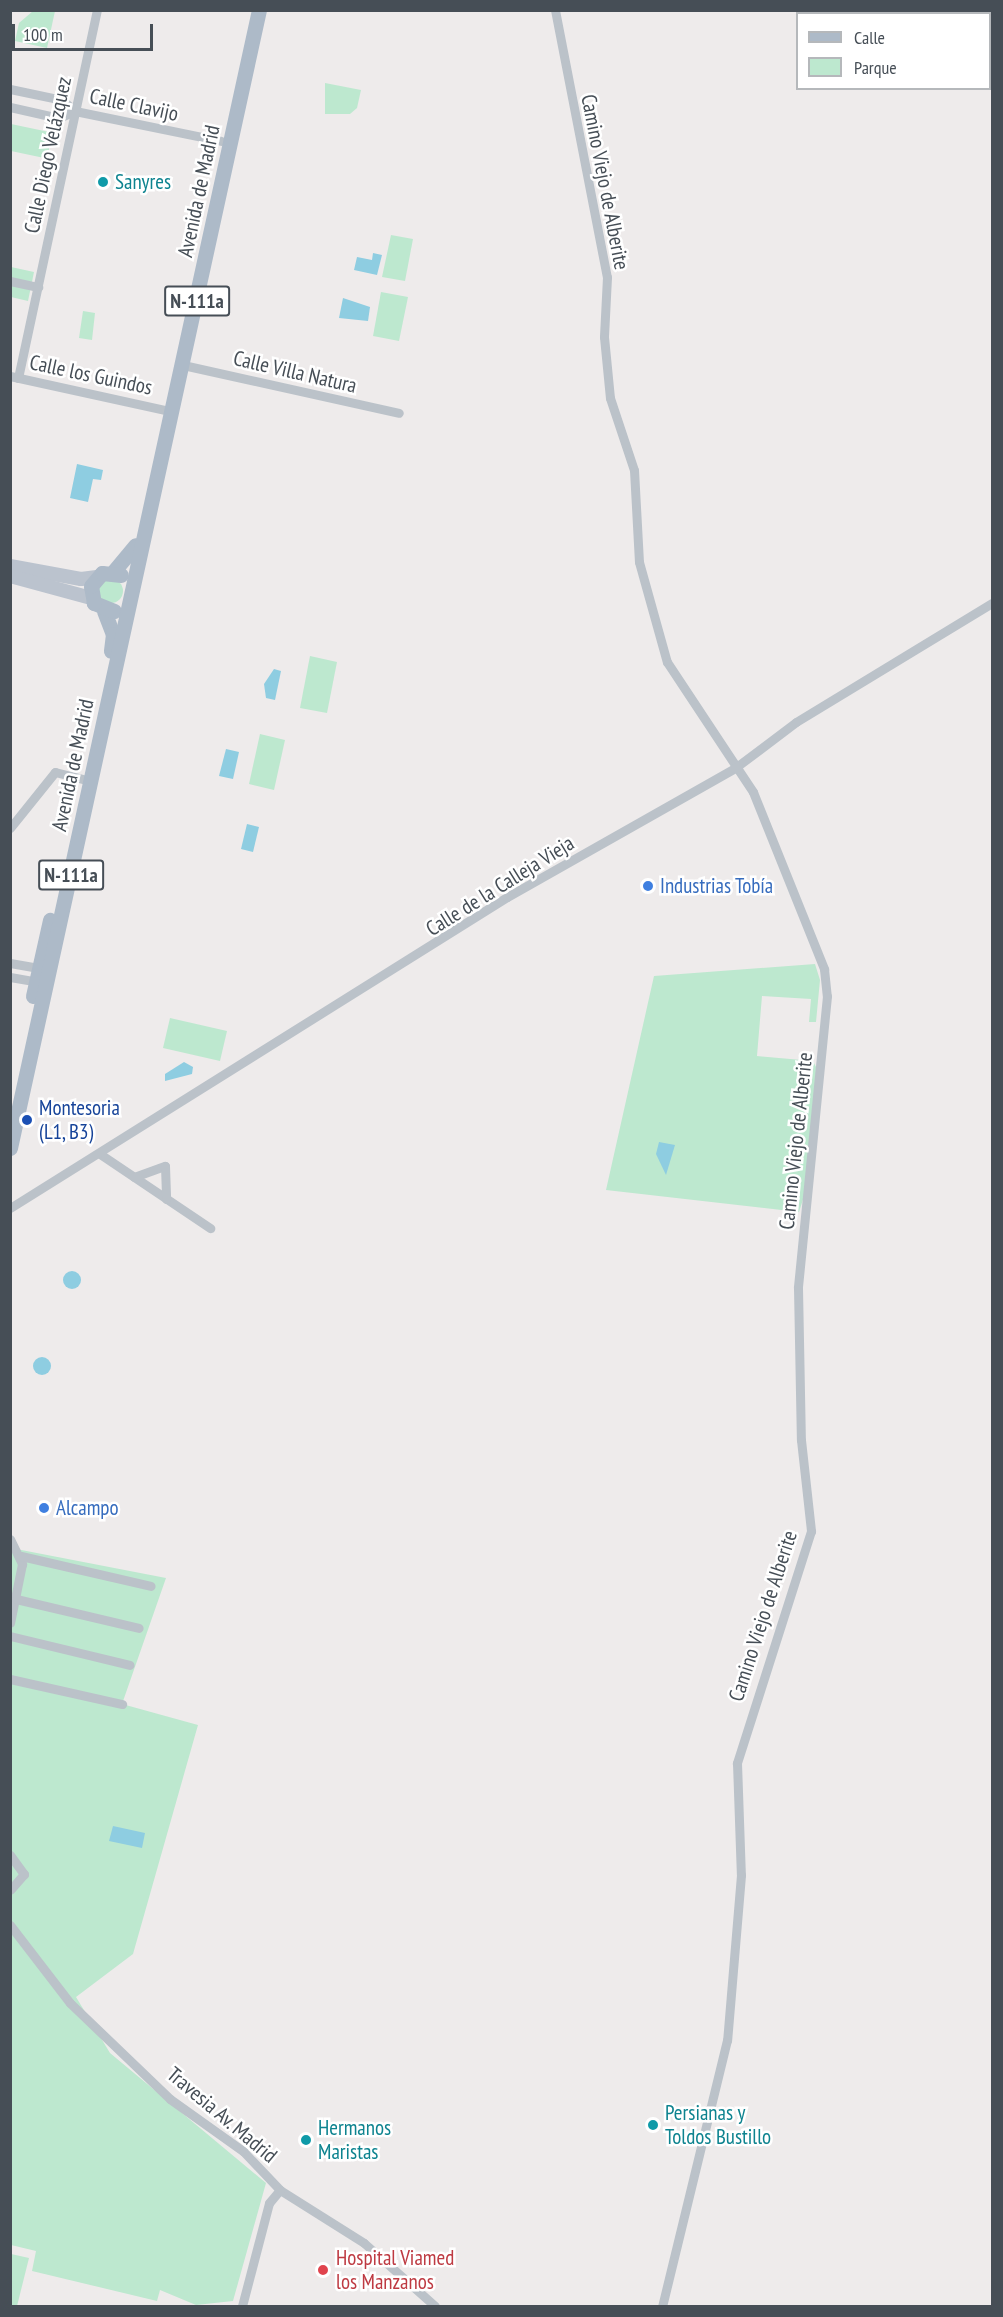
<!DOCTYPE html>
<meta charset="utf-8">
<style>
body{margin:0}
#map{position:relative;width:1003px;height:2317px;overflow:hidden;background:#eeebeb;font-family:"PT Sans Narrow",sans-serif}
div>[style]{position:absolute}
.green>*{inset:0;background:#bde8cf}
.round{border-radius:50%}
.water>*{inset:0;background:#8ecde1}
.minor>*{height:9px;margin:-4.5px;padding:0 4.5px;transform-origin:4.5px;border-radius:4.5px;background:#bbc2c9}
.secondary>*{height:14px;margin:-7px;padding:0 7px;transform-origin:7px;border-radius:7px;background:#bbc3ce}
.primary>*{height:15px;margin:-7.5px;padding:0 7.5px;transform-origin:7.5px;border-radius:7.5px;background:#adbac8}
.dots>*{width:16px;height:16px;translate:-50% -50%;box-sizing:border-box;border:3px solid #fff;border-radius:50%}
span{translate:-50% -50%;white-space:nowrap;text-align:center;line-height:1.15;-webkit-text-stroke:5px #fff;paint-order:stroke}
.shield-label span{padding:2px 4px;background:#fff;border:2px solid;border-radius:4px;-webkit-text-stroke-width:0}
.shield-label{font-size:20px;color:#464e56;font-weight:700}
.street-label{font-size:21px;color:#464e56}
.culture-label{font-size:21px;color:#0d838f}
.left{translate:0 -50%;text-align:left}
.shop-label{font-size:21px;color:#366cbe}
.transit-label{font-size:21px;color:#164399}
.health-label{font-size:21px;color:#be3a42}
.frame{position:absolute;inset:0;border:12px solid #464e56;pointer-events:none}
.legend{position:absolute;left:796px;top:12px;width:195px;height:78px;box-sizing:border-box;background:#fff;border:2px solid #b5b8bb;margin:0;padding:8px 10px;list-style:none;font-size:18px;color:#464e56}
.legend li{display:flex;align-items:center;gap:12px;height:30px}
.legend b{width:30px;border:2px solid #b5b8bb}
.scale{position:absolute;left:12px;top:24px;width:141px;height:27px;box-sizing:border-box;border:3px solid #464e56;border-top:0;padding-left:8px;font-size:18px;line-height:21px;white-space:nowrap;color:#464e56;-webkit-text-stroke:4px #fff;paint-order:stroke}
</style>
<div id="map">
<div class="green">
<div style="clip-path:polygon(33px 11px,55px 11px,47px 48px,15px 41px,19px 23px)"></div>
<div style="clip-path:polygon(325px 83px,361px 90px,357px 108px,350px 114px,325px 114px)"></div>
<div style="clip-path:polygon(11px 124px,49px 132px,49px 159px,11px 151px)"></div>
<div style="clip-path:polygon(391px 235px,413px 239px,405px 281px,382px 277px)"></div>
<div style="clip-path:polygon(11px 267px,34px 272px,28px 301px,11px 297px)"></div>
<div style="clip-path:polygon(381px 292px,408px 297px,399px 341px,373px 336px)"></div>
<div style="clip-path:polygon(83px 311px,95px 313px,92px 340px,79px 338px)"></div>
<div class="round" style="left:99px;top:579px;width:24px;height:24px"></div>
<div style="clip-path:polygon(310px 656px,337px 662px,327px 713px,300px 708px)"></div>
<div style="clip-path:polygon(260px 734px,285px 740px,274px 790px,249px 784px)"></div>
<div style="clip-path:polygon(815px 964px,820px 980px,816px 1022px,809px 1022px,811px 999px,762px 996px,757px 1056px,813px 1061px,817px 1069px,806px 1190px,799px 1212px,606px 1190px,654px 976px)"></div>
<div style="clip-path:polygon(170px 1018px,227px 1031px,220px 1061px,163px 1048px)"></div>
<div style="clip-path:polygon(11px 1548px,166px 1578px,122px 1704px,198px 1725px,133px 1954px,76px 1997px,110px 2053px,266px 2183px,233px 2301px,196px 2305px,160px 2290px,157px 2301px,32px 2271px,36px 2251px,11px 2245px)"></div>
<div style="clip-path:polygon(11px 2254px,29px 2258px,17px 2306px,11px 2306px)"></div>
</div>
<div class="water">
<div style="clip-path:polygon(373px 253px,382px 255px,377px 275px,354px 270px,357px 257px,372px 260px)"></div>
<div style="clip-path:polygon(343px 298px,370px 307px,368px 321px,339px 318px)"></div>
<div style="clip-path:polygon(77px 464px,103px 470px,101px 480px,93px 479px,88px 502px,70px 498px)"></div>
<div style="clip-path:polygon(274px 669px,281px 671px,275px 700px,266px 698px,264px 684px)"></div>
<div style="clip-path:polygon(226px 749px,239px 752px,233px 779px,219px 776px)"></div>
<div style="clip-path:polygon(247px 824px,259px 827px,253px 852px,241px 849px)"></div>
<div style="clip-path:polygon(184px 1062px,193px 1067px,192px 1074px,165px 1081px,165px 1074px)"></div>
<div style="clip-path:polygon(659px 1142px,675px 1145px,666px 1175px,656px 1154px)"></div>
<div class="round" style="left:63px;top:1271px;width:18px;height:18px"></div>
<div class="round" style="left:33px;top:1357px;width:18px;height:18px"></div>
<div style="clip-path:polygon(113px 1826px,145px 1833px,142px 1848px,109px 1841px)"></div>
</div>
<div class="minor">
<div style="left:555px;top:10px;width:272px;rotate:79deg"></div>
<div style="left:607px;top:277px;width:60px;rotate:92.9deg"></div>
<div style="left:604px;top:337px;width:61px;rotate:84.4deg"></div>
<div style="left:610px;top:398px;width:76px;rotate:71.6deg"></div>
<div style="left:634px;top:470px;width:92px;rotate:86.9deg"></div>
<div style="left:639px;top:562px;width:104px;rotate:74.4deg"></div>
<div style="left:667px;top:662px;width:156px;rotate:56.5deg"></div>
<div style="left:753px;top:792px;width:191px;rotate:68.1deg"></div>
<div style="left:824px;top:969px;width:27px;rotate:84deg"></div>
<div style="left:827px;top:996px;width:293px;rotate:95.7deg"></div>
<div style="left:798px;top:1288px;width:152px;rotate:88.9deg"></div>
<div style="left:801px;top:1440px;width:92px;rotate:83.7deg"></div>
<div style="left:811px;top:1531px;width:244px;rotate:107.7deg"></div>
<div style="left:737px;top:1763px;width:112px;rotate:88deg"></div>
<div style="left:741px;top:1875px;width:166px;rotate:94.8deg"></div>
<div style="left:727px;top:2040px;width:274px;rotate:103.7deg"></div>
<div style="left:10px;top:89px;width:53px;rotate:11.9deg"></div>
<div style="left:62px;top:100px;width:17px;rotate:40deg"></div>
<div style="left:75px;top:111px;width:149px;rotate:11.6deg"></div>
<div style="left:10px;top:107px;width:50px;rotate:12.7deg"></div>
<div style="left:59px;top:118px;width:17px;rotate:-24deg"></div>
<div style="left:10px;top:281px;width:29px;rotate:12deg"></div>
<div style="left:183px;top:365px;width:221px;rotate:12.5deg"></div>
<div style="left:10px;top:376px;width:158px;rotate:12.4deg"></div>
<div style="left:18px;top:378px;width:376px;rotate:-77.9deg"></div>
<div style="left:10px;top:828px;width:72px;rotate:-51.2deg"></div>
<div style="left:55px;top:772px;width:29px;rotate:14deg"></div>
<div style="left:10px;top:963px;width:29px;rotate:10deg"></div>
<div style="left:10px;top:977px;width:27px;rotate:10deg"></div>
<div style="left:100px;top:1154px;width:133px;rotate:33.9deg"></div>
<div style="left:134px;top:1177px;width:33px;rotate:-20deg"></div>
<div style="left:165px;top:1166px;width:33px;rotate:88deg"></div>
<div style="left:10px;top:1208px;width:586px;rotate:-32.04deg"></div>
<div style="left:507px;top:897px;width:262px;rotate:-29.5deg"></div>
<div style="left:735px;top:768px;width:76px;rotate:-37deg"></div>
<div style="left:796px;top:722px;width:229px;rotate:-31.3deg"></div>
<div style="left:10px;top:1539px;width:28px;rotate:64deg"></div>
<div style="left:22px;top:1564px;width:60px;rotate:101.5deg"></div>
<div style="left:21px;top:1556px;width:133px;rotate:13deg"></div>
<div style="left:16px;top:1599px;width:126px;rotate:13.3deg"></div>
<div style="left:10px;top:1636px;width:123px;rotate:13.6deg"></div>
<div style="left:10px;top:1679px;width:115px;rotate:12.6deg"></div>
<div style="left:10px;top:1855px;width:24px;rotate:54deg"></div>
<div style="left:24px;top:1874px;width:21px;rotate:131deg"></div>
<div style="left:10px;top:1925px;width:98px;rotate:52.4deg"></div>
<div style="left:70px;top:2003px;width:139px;rotate:43.8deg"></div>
<div style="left:170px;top:2099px;width:90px;rotate:35.5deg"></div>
<div style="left:243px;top:2151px;width:54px;rotate:46.5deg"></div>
<div style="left:280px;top:2190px;width:99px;rotate:32.2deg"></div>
<div style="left:364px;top:2243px;width:95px;rotate:41.6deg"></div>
<div style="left:242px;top:2306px;width:106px;rotate:-75.3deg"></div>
<div style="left:269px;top:2203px;width:17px;rotate:-50deg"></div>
</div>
<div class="secondary">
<div style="left:10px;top:566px;width:72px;rotate:10.4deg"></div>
<div style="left:81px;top:579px;width:16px;rotate:-7deg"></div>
<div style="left:10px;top:576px;width:84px;rotate:15.2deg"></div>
</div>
<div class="primary">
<div style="left:113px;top:572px;width:35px;rotate:-50deg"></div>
<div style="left:104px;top:611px;width:25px;rotate:69deg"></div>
<div style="left:113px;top:634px;width:17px;rotate:97deg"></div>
<div style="left:114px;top:611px;width:22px;rotate:-158deg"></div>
<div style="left:94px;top:603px;width:17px;rotate:-100deg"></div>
<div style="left:91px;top:586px;width:17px;rotate:-50deg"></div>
<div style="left:102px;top:573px;width:19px;rotate:6deg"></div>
<div style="left:33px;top:996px;width:78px;rotate:-77.4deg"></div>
<div style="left:10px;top:1148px;width:1165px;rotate:-77.66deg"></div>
</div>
<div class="dots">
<div style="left:103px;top:182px;background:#0f9aa8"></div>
<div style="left:648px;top:886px;background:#3f7fe0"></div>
<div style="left:27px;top:1120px;background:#1a4fb4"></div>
<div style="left:44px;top:1508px;background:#3f7fe0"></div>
<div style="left:653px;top:2125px;background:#0f9aa8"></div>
<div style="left:306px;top:2140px;background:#0f9aa8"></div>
<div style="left:323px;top:2270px;background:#e0444e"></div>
</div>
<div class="shield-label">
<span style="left:197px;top:301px">N-111a</span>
<span style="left:71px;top:875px">N-111a</span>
</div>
<div class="street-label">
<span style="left:134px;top:105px;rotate:12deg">Calle Clavijo</span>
<span style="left:48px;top:155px;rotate:-78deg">Calle Diego Velázquez</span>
<span style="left:605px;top:182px;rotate:79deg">Camino Viejo de Alberite</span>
<span style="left:199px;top:191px;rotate:-78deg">Avenida de Madrid</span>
<span style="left:295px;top:372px;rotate:13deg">Calle Villa Natura</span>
<span style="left:91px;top:375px;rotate:12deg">Calle los Guindos</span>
<span style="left:73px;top:765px;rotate:-78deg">Avenida de Madrid</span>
<span style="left:500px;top:886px;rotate:-32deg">Calle de la Calleja Vieja</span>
<span style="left:796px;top:1141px;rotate:-84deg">Camino Viejo de Alberite</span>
<span style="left:763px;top:1616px;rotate:-72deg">Camino Viejo de Alberite</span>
<span style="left:222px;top:2115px;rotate:40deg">Travesia Av. Madrid</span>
</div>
<div class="culture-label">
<span class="left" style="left:115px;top:182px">Sanyres</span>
<span class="left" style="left:665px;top:2125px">Persianas y<br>Toldos Bustillo</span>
<span class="left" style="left:318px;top:2140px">Hermanos<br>Maristas</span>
</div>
<div class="shop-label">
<span class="left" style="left:660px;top:886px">Industrias Tobía</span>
<span class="left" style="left:56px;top:1508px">Alcampo</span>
</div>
<div class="transit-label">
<span class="left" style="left:39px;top:1120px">Montesoria<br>(L1, B3)</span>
</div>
<div class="health-label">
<span class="left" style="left:336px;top:2270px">Hospital Viamed<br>los Manzanos</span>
</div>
<div class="frame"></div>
<ul class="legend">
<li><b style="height:8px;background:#adbac8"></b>Calle</li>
<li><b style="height:16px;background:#bde8cf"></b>Parque</li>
</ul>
<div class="scale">100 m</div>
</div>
